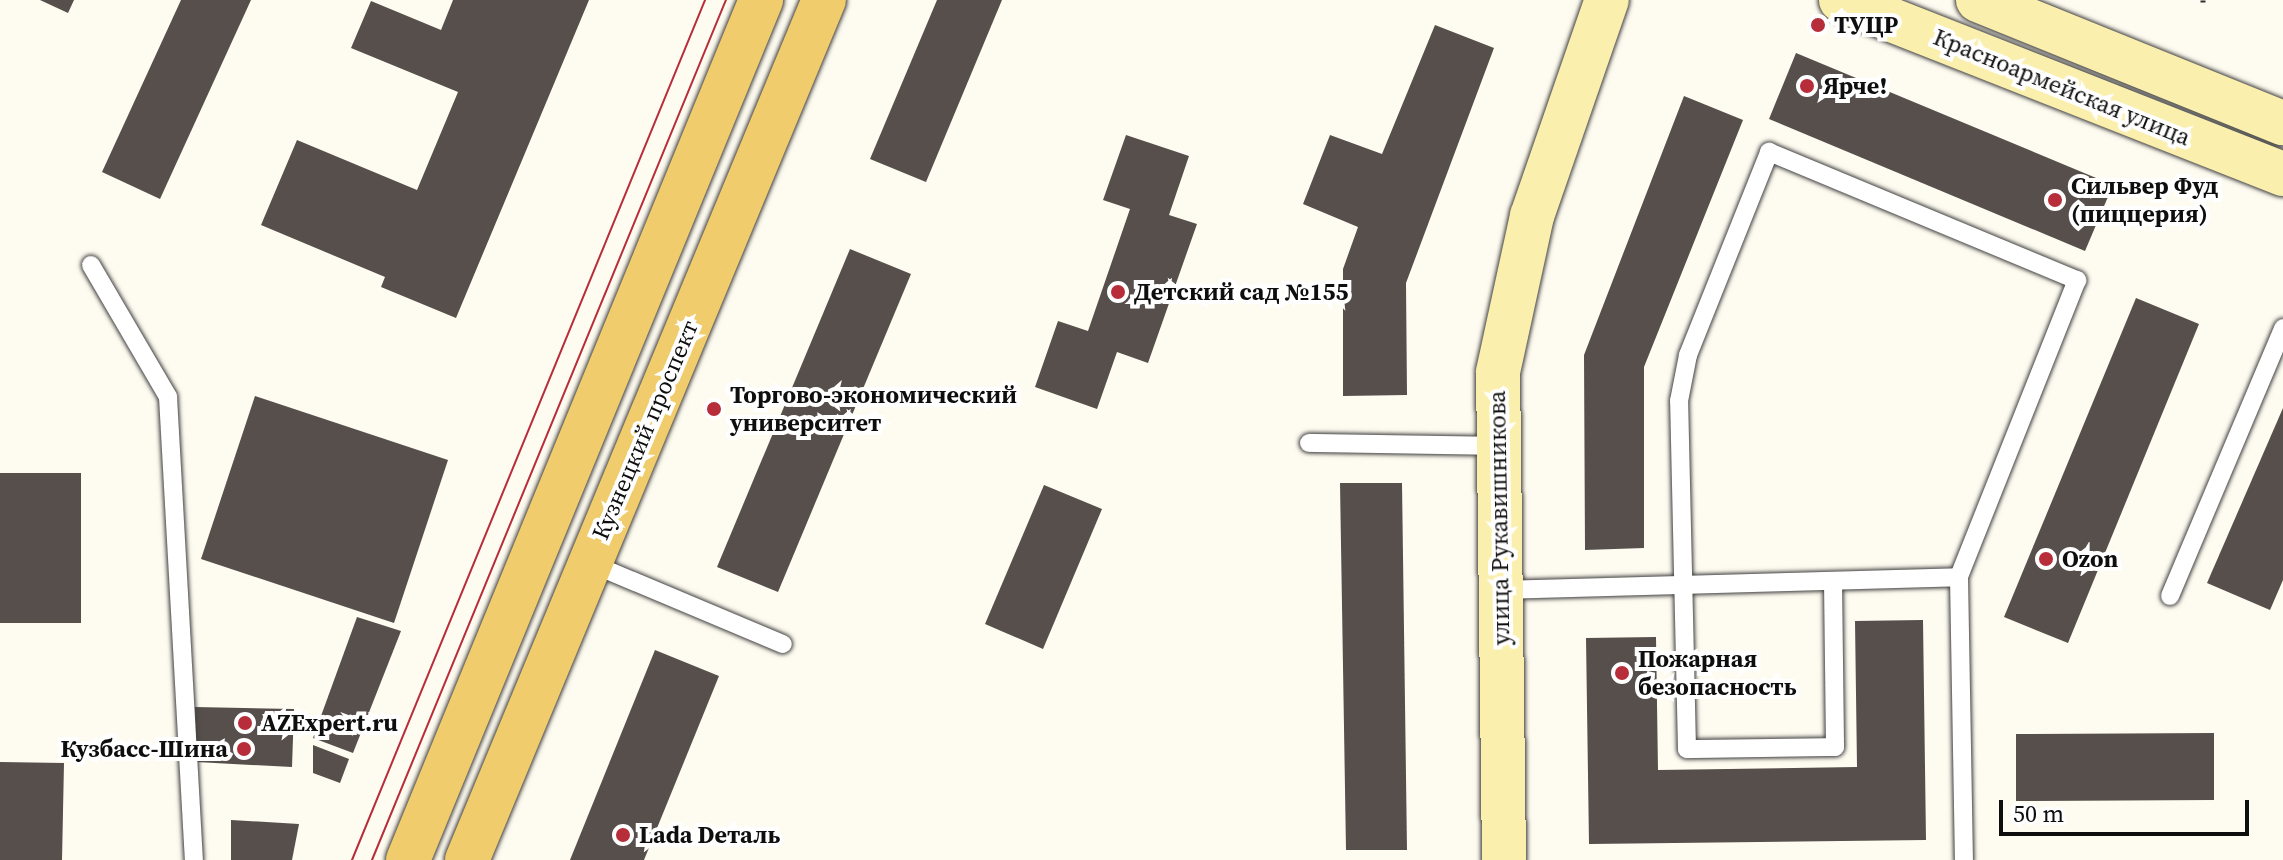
<!DOCTYPE html>
<meta charset="utf-8">
<style>
body{margin:0}
#map{position:relative;width:2283px;height:860px;overflow:hidden;background:#fefbf0;font-family:"Source Serif 4",serif}
div>[style]{position:absolute}
.building>*{inset:0;background:#564f4b}
.path>*{height:5px;margin-top:-2.5px;transform-origin:0;background:repeating-linear-gradient(90deg,#303030 0 8px,transparent 0 12px)}
.roads{filter:drop-shadow(0 0 2px #414141) drop-shadow(0 0 2px #414141)}
.lane>*{height:18px;margin:-9px;padding:0 9px;transform-origin:9px;border-radius:9px;background:#fff}
.secondary>*{height:44px;margin:-22px;padding:0 22px;transform-origin:22px;border-radius:22px;background:#fbefae}
.primary>*{height:44px;margin:-22px;padding:0 22px;transform-origin:22px;border-radius:22px;background:#f1cc6c}
.tram>*{height:2px;margin:-1px;padding:0 1px;transform-origin:1px;border-radius:1px;background:#b72d39}
.dots>*{width:22px;height:22px;translate:-50% -50%;box-sizing:border-box;border:4px solid #fff;border-radius:50%}
span{translate:-50% -50%;white-space:nowrap;text-align:center;line-height:1.15;-webkit-text-stroke:8px #fff;paint-order:stroke}
.poi-label{font-size:24px;color:#0e0e0e;font-weight:700}
.left{translate:0 -50%;text-align:left}
.right{translate:-100% -50%;text-align:right}
.street-label{font-size:24px;color:#0e0e0e}
.scale{position:absolute;left:1999px;top:800px;width:250px;height:36px;box-sizing:border-box;border:4px solid #0e0e0e;border-top:0;padding-left:10px;font-size:24px;line-height:28px;white-space:nowrap;color:#0e0e0e;-webkit-text-stroke:6px #fff;paint-order:stroke}
</style>
<div id="map">
<div class="building">
<div style="clip-path:polygon(40px 0,74px 0,68px 13px)"></div>
<div style="clip-path:polygon(181px 0,251px 0,160px 199px,102px 172px)"></div>
<div style="clip-path:polygon(453px 0,589px 0,456px 318px,381px 287px,385px 277px,261px 225px,297px 140px,417px 190px,458px 92px,351px 48px,371px 1px,441px 30px)"></div>
<div style="clip-path:polygon(937px 0,1002px 0,926px 182px,870px 159px)"></div>
<div style="clip-path:polygon(1435px 25px,1494px 48px,1406px 283px,1407px 395px,1343px 396px,1343px 269px,1358px 227px,1303px 204px,1330px 135px,1382px 154px)"></div>
<div style="clip-path:polygon(1796px 53px,2113px 185px,2085px 251px,1769px 119px)"></div>
<div style="clip-path:polygon(1684px 96px,1743px 120px,1644px 367px,1644px 548px,1585px 550px,1584px 355px)"></div>
<div style="clip-path:polygon(1126px 135px,1189px 156px,1169px 215px,1197px 224px,1148px 363px,1117px 352px,1097px 409px,1035px 387px,1058px 321px,1088px 331px,1130px 209px,1103px 200px)"></div>
<div style="clip-path:polygon(850px 249px,911px 274px,778px 592px,717px 567px)"></div>
<div style="clip-path:polygon(2136px 298px,2199px 324px,2068px 643px,2004px 617px)"></div>
<div style="clip-path:polygon(255px 396px,448px 460px,394px 623px,201px 559px)"></div>
<div style="clip-path:polygon(2283px 408px,2283px 580px,2270px 610px,2207px 583px)"></div>
<div style="clip-path:polygon(0 473px,81px 473px,81px 623px,0 623px)"></div>
<div style="clip-path:polygon(1340px 483px,1402px 483px,1407px 850px,1346px 850px)"></div>
<div style="clip-path:polygon(1044px 485px,1102px 509px,1043px 649px,985px 624px)"></div>
<div style="clip-path:polygon(357px 617px,401px 631px,353px 753px,313px 738px)"></div>
<div style="clip-path:polygon(1923px 620px,1926px 840px,1589px 844px,1586px 638px,1656px 637px,1658px 770px,1857px 767px,1855px 621px)"></div>
<div style="clip-path:polygon(655px 650px,719px 676px,644px 860px,570px 860px)"></div>
<div style="clip-path:polygon(195px 707px,294px 709px,292px 767px,196px 762px)"></div>
<div style="clip-path:polygon(2214px 733px,2214px 800px,2016px 801px,2016px 734px)"></div>
<div style="clip-path:polygon(313px 745px,349px 759px,340px 783px,313px 773px)"></div>
<div style="clip-path:polygon(0 762px,64px 763px,62px 860px,0 860px)"></div>
<div style="clip-path:polygon(231px 820px,299px 824px,292px 860px,231px 860px)"></div>
</div>
<div class="path">
<div style="left:2203px;top:0;width:2px;rotate:90deg"></div>
</div>
<div class="roads">
<div class="lane">
<div style="left:91px;top:265px;width:153px;rotate:59.7deg"></div>
<div style="left:168px;top:397px;width:464px;rotate:86.8deg"></div>
<div style="left:1309px;top:443px;width:186px;rotate:0.9deg"></div>
<div style="left:590px;top:563px;width:209px;rotate:22.8deg"></div>
<div style="left:1833px;top:581px;width:166px;rotate:89.3deg"></div>
<div style="left:1835px;top:747px;width:148px;rotate:179.2deg"></div>
<div style="left:1687px;top:749px;width:348px;rotate:-91.3deg"></div>
<div style="left:1679px;top:401px;width:47px;rotate:-78.9deg"></div>
<div style="left:1688px;top:355px;width:219px;rotate:-68.2deg"></div>
<div style="left:1769px;top:152px;width:334px;rotate:22.6deg"></div>
<div style="left:2077px;top:280px;width:320px;rotate:111.7deg"></div>
<div style="left:1959px;top:577px;width:283px;rotate:89deg"></div>
<div style="left:1500px;top:590px;width:459px;rotate:-1.6deg"></div>
<div style="left:2170px;top:596px;width:291px;rotate:-67.1deg"></div>
</div>
<div class="secondary">
<div style="left:1841px;top:0;width:475px;rotate:21.5deg"></div>
<div style="left:1978px;top:0;width:329px;rotate:22deg"></div>
<div style="left:1504px;top:860px;width:488px;rotate:-90.7deg"></div>
<div style="left:1498px;top:372px;width:160px;rotate:-77.7deg"></div>
<div style="left:1532px;top:216px;width:229px;rotate:-70.9deg"></div>
</div>
<div class="primary">
<div style="left:408px;top:860px;width:930px;rotate:-67.68deg"></div>
<div style="left:467px;top:860px;width:931px;rotate:-67.46deg"></div>
</div>
</div>
<div class="tram">
<div style="left:352px;top:860px;width:930px;rotate:-67.68deg"></div>
<div style="left:372px;top:860px;width:930px;rotate:-67.63deg"></div>
</div>
<div class="dots">
<div style="left:1818px;top:25px;background:#b72d39"></div>
<div style="left:1807px;top:86px;background:#b72d39"></div>
<div style="left:2055px;top:200px;background:#b72d39"></div>
<div style="left:1118px;top:292px;background:#b72d39"></div>
<div style="left:714px;top:409px;background:#b72d39"></div>
<div style="left:2046px;top:559px;background:#b72d39"></div>
<div style="left:1622px;top:673px;background:#b72d39"></div>
<div style="left:245px;top:723px;background:#b72d39"></div>
<div style="left:244px;top:749px;background:#b72d39"></div>
<div style="left:623px;top:835px;background:#b72d39"></div>
</div>
<div class="poi-label">
<span class="left" style="left:1834px;top:25px">ТУЦР</span>
<span class="left" style="left:1823px;top:86px">Ярче!</span>
<span class="left" style="left:2071px;top:200px">Сильвер Фуд<br>(пиццерия)</span>
<span class="left" style="left:1134px;top:292px">Детский сад №155</span>
<span class="left" style="left:730px;top:409px">Торгово-экономический<br>университет</span>
<span class="left" style="left:2062px;top:559px">Ozon</span>
<span class="left" style="left:1638px;top:673px">Пожарная<br>безопасность</span>
<span class="left" style="left:261px;top:723px">AZExpert.ru</span>
<span class="right" style="left:228px;top:749px">Кузбасс-Шина</span>
<span class="left" style="left:639px;top:835px">Lada Dеталь</span>
</div>
<div class="street-label">
<span style="left:2062px;top:87px;rotate:22deg">Красноармейская улица</span>
<span style="left:645px;top:430px;rotate:-67deg">Кузнецкий проспект</span>
<span style="left:1499px;top:518px;rotate:-91deg">улица Рукавишникова</span>
</div>
<div class="scale">50 m</div>
</div>
